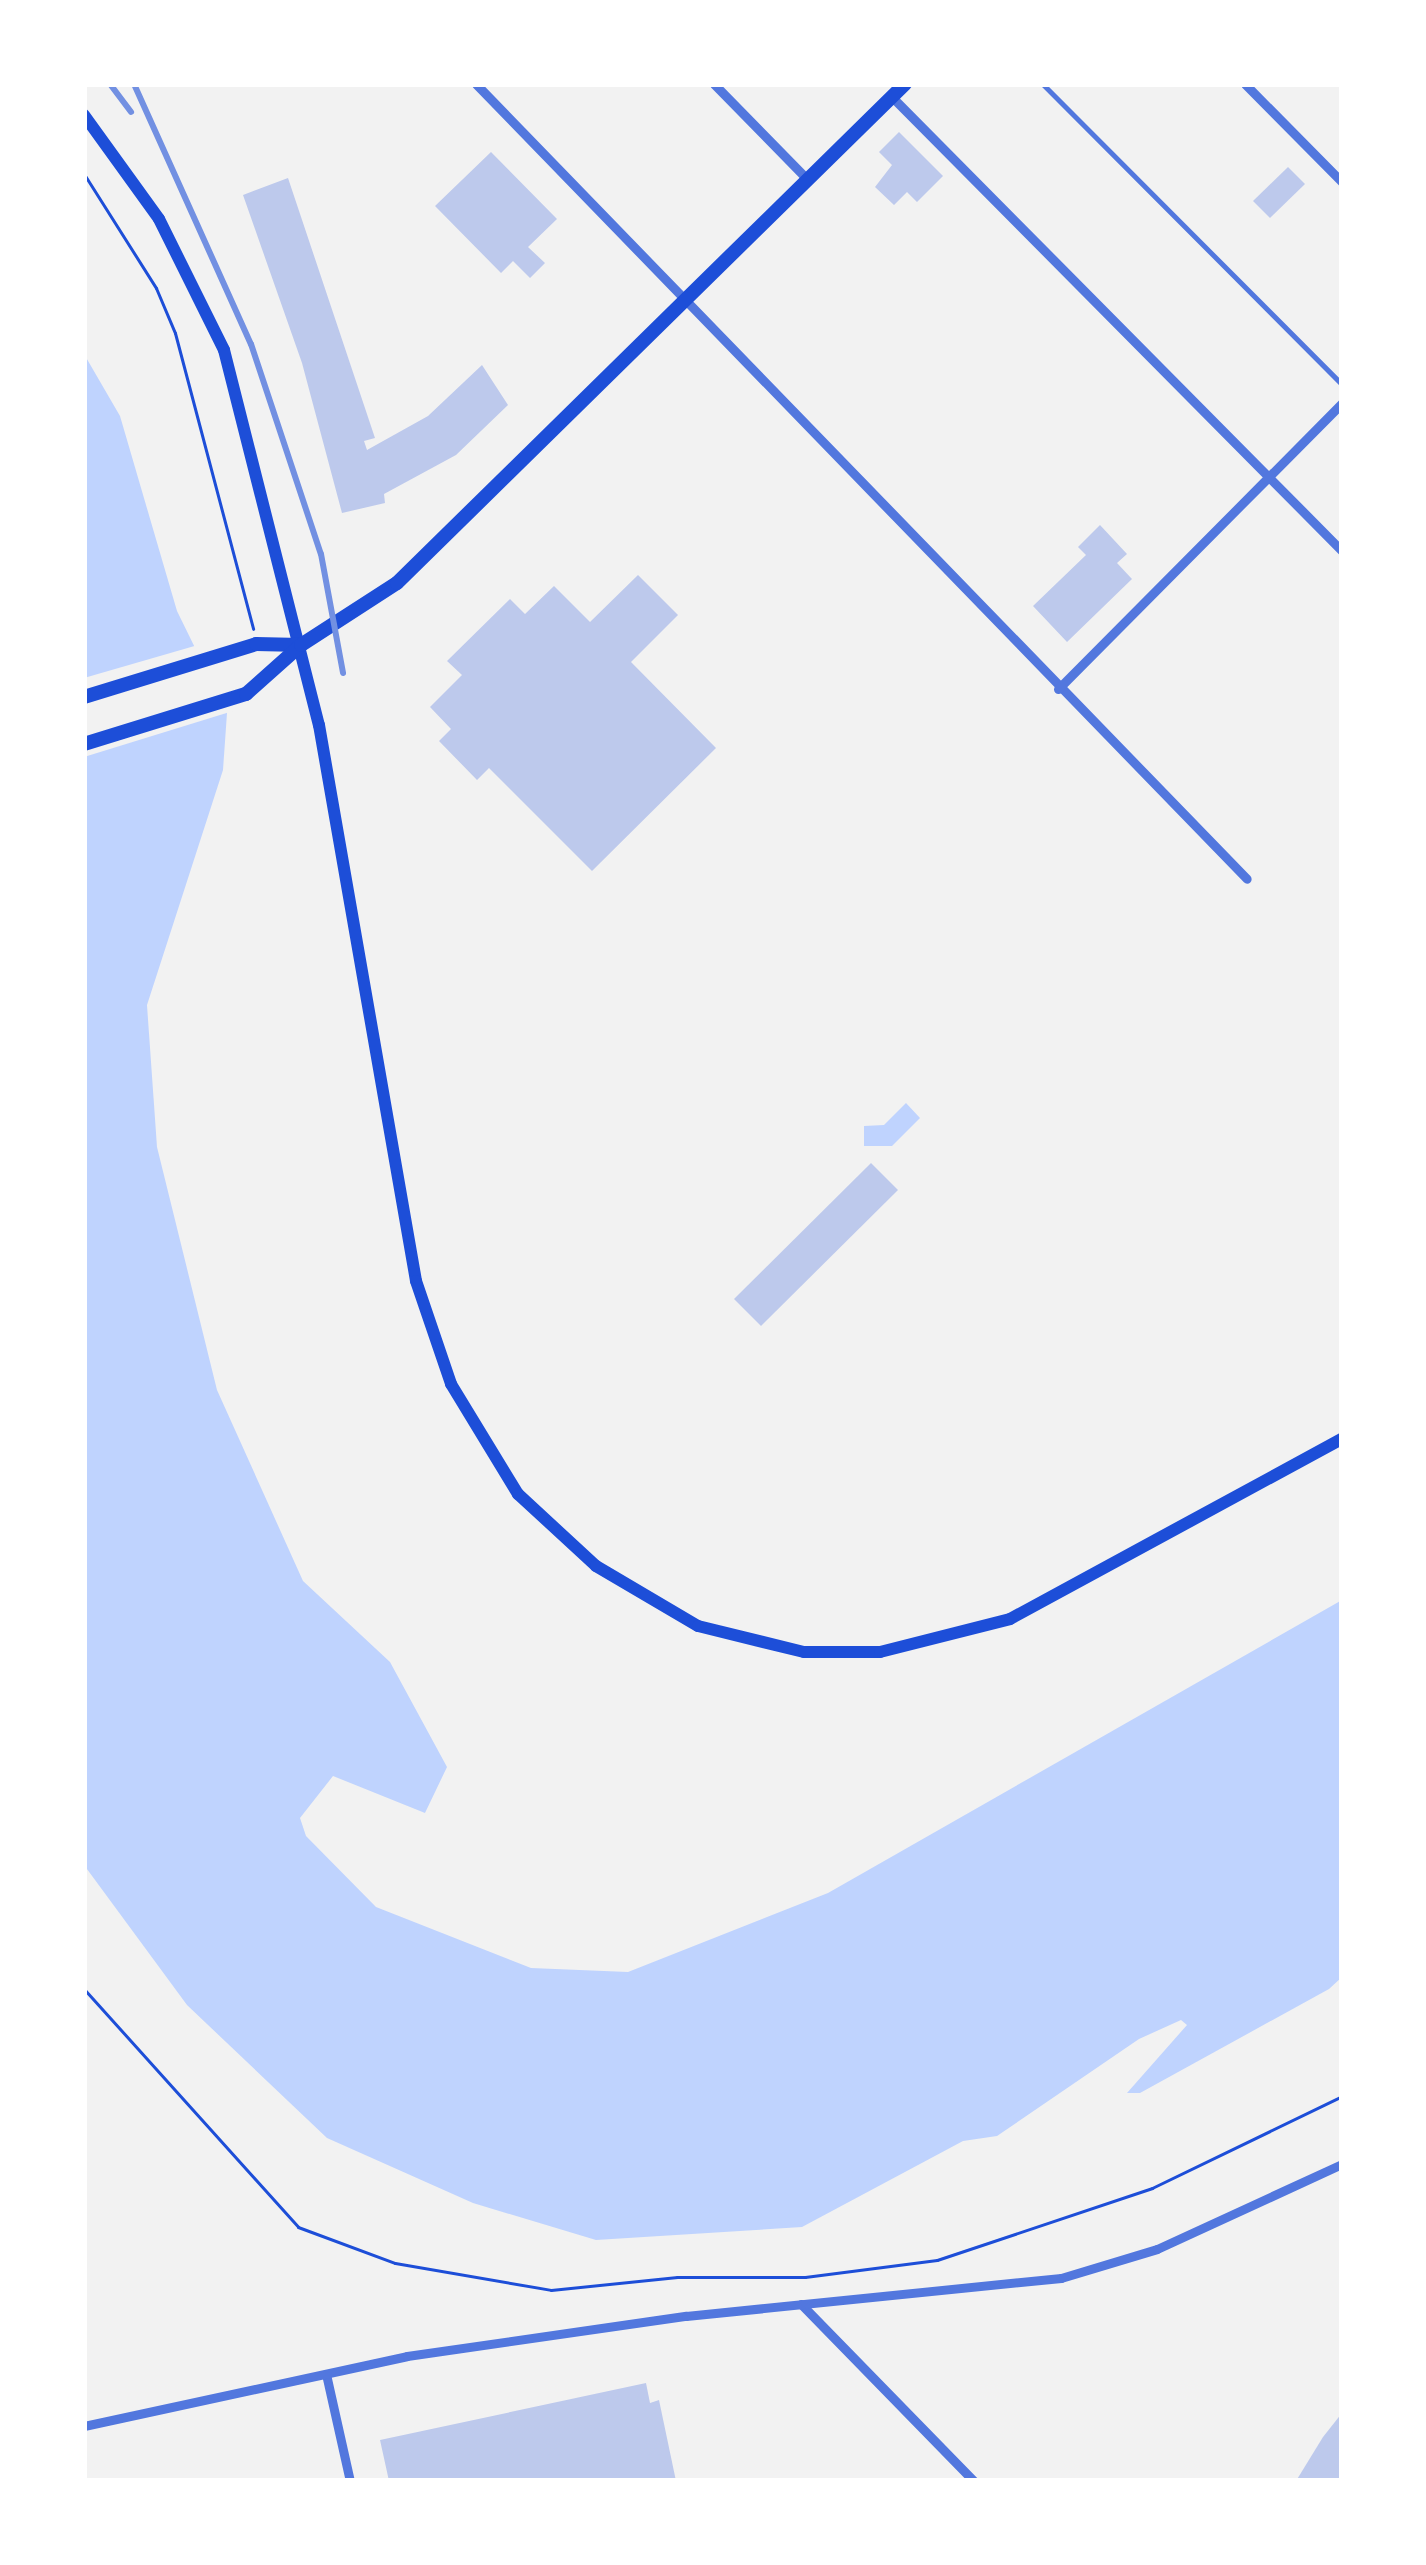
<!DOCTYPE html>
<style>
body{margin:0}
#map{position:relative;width:1426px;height:2565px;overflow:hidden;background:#f2f2f2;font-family:Cabin,sans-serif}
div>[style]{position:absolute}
.water>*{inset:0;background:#bfd3fe}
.pier>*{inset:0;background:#f2f2f2}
.building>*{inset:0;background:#bdc9ec}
.path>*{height:3px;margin:-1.5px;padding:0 1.5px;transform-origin:1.5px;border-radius:1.5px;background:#1d4ed8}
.service>*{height:4.5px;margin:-2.25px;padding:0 2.25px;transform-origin:2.25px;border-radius:2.25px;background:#5277de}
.minor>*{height:9px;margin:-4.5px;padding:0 4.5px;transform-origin:4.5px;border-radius:4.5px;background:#5277de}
.secondary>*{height:12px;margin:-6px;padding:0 6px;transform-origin:6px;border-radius:6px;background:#1d4ed8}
.primary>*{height:14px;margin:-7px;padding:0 7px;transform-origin:7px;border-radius:7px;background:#1d4ed8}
.rail>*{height:6px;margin:-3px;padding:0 3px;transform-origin:3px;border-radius:3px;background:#7290e2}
span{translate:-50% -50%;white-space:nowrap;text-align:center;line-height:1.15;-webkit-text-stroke:12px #fff;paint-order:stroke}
.frame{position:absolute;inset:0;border:87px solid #fff;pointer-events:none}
</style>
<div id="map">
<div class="water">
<div style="clip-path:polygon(84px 354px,120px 416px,177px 611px,227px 713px,223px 770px,147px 1005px,157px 1147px,217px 1390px,303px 1581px,390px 1662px,447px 1767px,425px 1813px,333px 1776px,300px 1818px,306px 1836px,376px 1907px,531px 1968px,628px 1972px,828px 1893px,1342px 1600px,1342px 1977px,1329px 1989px,1140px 2093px,1127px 2093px,1187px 2025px,1181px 2020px,1139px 2039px,997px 2136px,963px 2141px,802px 2227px,596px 2240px,473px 2203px,327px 2138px,187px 2005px,84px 1865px)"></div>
<div style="clip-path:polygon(906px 1103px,920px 1118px,892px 1146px,864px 1146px,864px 1126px,884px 1125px)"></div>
</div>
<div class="pier">
<div style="clip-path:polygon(198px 645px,233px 711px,84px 757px,84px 678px)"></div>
</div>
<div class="building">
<div style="clip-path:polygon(899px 132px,943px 176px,917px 202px,907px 192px,894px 205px,875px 187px,892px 165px,879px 152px)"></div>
<div style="clip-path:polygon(491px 152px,557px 219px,528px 247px,545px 263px,530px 278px,513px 261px,501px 273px,435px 206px)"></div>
<div style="clip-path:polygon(1288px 167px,1305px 184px,1270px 218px,1253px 201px)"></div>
<div style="clip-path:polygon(288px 178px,375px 438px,364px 441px,367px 450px,428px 416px,482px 365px,508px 405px,456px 455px,384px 494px,385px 503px,342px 513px,302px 363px,243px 195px)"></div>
<div style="clip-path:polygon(1100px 525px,1127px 554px,1117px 563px,1132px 579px,1067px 642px,1033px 606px,1086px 555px,1078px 547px)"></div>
<div style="clip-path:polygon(638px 575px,678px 615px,631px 662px,716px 748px,592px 871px,489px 768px,477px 780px,439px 741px,451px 729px,430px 707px,462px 675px,447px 661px,510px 599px,525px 614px,554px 586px,590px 622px)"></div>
<div style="clip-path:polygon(871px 1163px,898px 1190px,761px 1326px,734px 1299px)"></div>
<div style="clip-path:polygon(646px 2383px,650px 2403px,659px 2400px,676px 2481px,389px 2481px,380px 2440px)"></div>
<div style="clip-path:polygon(1342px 2413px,1342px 2481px,1296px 2481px,1323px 2437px)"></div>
</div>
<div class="path">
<div style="left:84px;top:174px;width:135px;rotate:57.7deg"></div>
<div style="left:156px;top:288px;width:49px;rotate:67.1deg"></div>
<div style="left:175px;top:333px;width:306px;rotate:75.2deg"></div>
<div style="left:84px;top:1989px;width:320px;rotate:48deg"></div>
<div style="left:298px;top:2227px;width:103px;rotate:20.4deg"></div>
<div style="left:395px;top:2263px;width:158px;rotate:9.8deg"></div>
<div style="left:551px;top:2290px;width:127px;rotate:-5.9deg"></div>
<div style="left:677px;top:2277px;width:128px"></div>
<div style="left:805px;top:2277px;width:133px;rotate:-7.3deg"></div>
<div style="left:937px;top:2260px;width:227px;rotate:-18.5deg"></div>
<div style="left:1152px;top:2188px;width:211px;rotate:-25.8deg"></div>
</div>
<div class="service">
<div style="left:1043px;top:84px;width:424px;rotate:45.1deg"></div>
</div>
<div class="minor">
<div style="left:476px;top:84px;width:1107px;rotate:45.88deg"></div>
<div style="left:714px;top:84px;width:134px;rotate:45.6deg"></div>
<div style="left:1245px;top:84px;width:138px;rotate:45.3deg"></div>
<div style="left:892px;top:97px;width:639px;rotate:45.25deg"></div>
<div style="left:1058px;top:689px;width:403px;rotate:-45.2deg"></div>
<div style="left:801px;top:2304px;width:248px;rotate:45.7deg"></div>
<div style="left:326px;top:2374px;width:110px;rotate:77.4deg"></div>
<div style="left:84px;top:2426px;width:330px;rotate:-12.2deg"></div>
<div style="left:407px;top:2356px;width:282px;rotate:-8.2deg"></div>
<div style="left:686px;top:2316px;width:377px;rotate:-5.8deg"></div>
<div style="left:1061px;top:2278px;width:100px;rotate:-16.8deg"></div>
<div style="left:1157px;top:2249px;width:204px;rotate:-24.7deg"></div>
</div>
<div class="secondary">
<div style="left:84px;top:115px;width:128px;rotate:54.2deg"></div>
<div style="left:159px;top:219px;width:146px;rotate:63.6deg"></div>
<div style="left:224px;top:350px;width:387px;rotate:75.8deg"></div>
<div style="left:319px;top:725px;width:564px;rotate:80.1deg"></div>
<div style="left:416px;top:1281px;width:109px;rotate:71.2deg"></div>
<div style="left:451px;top:1384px;width:129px;rotate:58.7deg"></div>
<div style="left:518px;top:1494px;width:106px;rotate:42.7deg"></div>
<div style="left:596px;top:1566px;width:118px;rotate:30.5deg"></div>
<div style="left:698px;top:1626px;width:109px;rotate:13.8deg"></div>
<div style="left:804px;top:1652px;width:76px"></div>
<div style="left:880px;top:1652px;width:134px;rotate:-14.2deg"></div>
<div style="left:1010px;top:1619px;width:378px;rotate:-28.5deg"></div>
</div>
<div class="primary">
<div style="left:84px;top:697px;width:180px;rotate:-17.1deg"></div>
<div style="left:256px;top:644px;width:45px;rotate:1.3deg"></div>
<div style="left:84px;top:744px;width:170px;rotate:-17.2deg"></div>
<div style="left:246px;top:694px;width:74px;rotate:-41.7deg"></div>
<div style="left:301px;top:645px;width:114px;rotate:-32.9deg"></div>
<div style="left:397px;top:583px;width:712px;rotate:-44.49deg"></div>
</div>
<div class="rail">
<div style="left:110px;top:84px;width:35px;rotate:53deg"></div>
<div style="left:134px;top:84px;width:285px;rotate:65.8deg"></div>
<div style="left:251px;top:344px;width:221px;rotate:71.6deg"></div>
<div style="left:321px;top:554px;width:121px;rotate:79.5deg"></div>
</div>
<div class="frame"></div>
</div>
